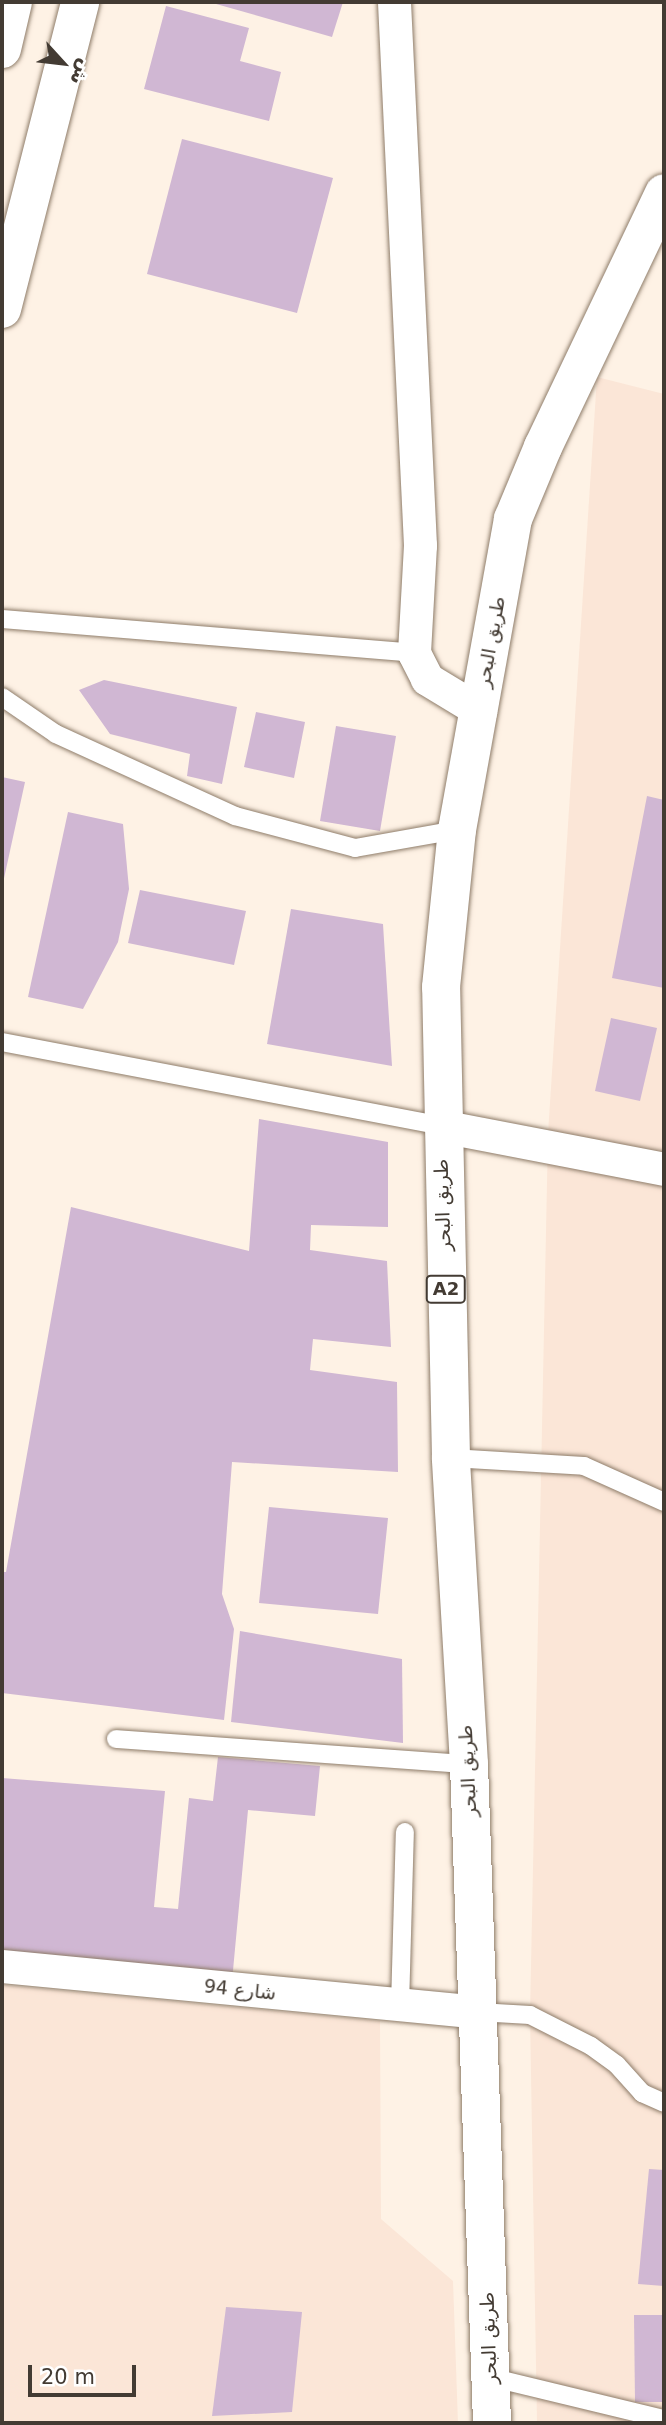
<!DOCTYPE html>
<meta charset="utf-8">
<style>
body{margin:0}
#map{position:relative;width:666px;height:2425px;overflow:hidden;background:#fef2e5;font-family:"DejaVu Sans","Noto Naskh Arabic",sans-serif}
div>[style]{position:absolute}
.industrial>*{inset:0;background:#fbe6d7}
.building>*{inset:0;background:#d0b7d3}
.roads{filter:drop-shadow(0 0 2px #8e7c69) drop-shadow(0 0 2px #8e7c69)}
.service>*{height:18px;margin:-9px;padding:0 9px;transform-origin:9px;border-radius:9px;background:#fff}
.minor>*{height:33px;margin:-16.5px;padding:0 16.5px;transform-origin:16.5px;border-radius:16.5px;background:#fff}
.trunk>*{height:38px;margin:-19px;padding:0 19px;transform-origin:19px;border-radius:19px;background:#fff}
.motorway>*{height:38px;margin:-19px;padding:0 19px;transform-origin:19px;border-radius:19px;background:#fff}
span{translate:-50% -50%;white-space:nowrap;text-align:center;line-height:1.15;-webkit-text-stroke:5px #fff;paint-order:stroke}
.shield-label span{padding:2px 5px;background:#fff;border:2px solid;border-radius:5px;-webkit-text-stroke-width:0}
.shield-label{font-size:18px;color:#433b33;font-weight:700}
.street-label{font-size:19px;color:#433b33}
.frame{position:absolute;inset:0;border:4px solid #433b33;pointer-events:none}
.north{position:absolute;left:28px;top:28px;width:70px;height:70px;-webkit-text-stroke:5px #fff;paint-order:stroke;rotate:117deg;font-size:19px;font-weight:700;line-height:28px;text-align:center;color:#433b33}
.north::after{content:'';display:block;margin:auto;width:24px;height:32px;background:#433b33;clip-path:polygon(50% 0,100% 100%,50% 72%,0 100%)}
.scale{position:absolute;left:28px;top:2365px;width:108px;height:32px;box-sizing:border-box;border:4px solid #433b33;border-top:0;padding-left:9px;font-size:21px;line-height:24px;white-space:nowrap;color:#433b33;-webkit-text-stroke:5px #fff;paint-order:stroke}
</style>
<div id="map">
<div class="industrial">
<div style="clip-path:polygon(597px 377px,664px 394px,664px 2423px,537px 2423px,530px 2015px,548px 1134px)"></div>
<div style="clip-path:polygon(2px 1985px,380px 2021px,381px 2219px,453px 2281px,458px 2423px,2px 2423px)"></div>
</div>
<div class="building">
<div style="clip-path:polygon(209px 2px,343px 2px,332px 37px)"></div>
<div style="clip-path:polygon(166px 6px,249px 28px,240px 61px,281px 72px,269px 121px,144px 89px)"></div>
<div style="clip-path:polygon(182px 139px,333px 178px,297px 313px,147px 274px)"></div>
<div style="clip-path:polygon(104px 680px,237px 707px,222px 784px,187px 776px,190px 754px,110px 734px,79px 690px)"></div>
<div style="clip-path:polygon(256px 712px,305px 722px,294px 778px,244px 767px)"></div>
<div style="clip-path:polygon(336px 726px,396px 736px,380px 831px,320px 821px)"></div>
<div style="clip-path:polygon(2px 777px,25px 782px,3px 883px,2px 883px)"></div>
<div style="clip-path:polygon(647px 796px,664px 800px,664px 988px,612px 978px)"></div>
<div style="clip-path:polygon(68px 812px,123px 824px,129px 889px,118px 942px,83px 1009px,28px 997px)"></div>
<div style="clip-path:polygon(140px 890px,246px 911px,234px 965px,128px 943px)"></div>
<div style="clip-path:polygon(291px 909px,383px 924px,392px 1066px,267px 1044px)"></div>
<div style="clip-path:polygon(611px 1018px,657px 1028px,640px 1101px,595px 1091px)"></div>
<div style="clip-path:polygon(259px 1119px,388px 1142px,388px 1227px,311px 1225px,310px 1250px,387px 1261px,391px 1347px,313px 1339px,310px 1370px,397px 1382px,398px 1472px,232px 1462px,222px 1594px,234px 1629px,224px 1720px,2px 1693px,2px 1572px,6px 1572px,71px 1207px,249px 1251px)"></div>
<div style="clip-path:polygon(269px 1507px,388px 1518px,378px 1614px,259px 1603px)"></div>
<div style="clip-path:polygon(240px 1631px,402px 1659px,403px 1743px,231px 1722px)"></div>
<div style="clip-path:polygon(218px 1757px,320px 1766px,315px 1816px,248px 1810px,232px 1981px,2px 1955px,2px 1778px,165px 1791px,154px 1907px,178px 1909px,189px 1798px,213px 1801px)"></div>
<div style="clip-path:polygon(649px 2169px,664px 2170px,664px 2286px,638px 2284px)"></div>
<div style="clip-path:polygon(226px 2307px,302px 2312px,292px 2412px,212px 2416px)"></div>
<div style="clip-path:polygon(634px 2315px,664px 2315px,664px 2402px,635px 2402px)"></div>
</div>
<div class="roads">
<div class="service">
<div style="left:2px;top:619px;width:413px;rotate:4.7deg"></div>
<div style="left:2px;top:697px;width:65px;rotate:34.4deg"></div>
<div style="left:56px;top:734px;width:197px;rotate:24.6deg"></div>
<div style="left:235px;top:816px;width:124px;rotate:14.9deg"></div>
<div style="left:355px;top:848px;width:104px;rotate:-10deg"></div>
<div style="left:2px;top:1042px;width:447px;rotate:10.8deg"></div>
<div style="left:451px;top:1458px;width:133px;rotate:3.4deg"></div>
<div style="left:584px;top:1466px;width:88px;rotate:24.2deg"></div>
<div style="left:116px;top:1739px;width:354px;rotate:4.1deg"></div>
<div style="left:400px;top:2006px;width:174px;rotate:-88.4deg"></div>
<div style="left:478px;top:2012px;width:52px;rotate:3.3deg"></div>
<div style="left:530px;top:2015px;width:68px;rotate:26.9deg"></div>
<div style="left:591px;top:2046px;width:32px;rotate:36deg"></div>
<div style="left:617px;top:2065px;width:38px;rotate:48deg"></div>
<div style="left:642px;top:2093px;width:24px;rotate:24deg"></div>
<div style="left:490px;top:2377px;width:179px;rotate:13.6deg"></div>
</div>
<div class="minor">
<div style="left:394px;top:2px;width:544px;rotate:87.26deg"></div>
<div style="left:420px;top:545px;width:108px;rotate:93.2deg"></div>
<div style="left:414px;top:653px;width:29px;rotate:63deg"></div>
<div style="left:427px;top:679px;width:62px;rotate:31.1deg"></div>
<div style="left:441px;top:1126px;width:227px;rotate:10.9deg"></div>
<div style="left:2px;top:1966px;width:478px;rotate:5.5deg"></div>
</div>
<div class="trunk">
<div style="left:492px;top:2423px;width:659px;rotate:-92deg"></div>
<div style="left:469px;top:1764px;width:307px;rotate:-93.4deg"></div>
<div style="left:451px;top:1458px;width:471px;rotate:-91.2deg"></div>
<div style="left:441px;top:987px;width:158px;rotate:-84.2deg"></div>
<div style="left:457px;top:830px;width:316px;rotate:-79.8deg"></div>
<div style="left:513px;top:519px;width:78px;rotate:-67.4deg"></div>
<div style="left:543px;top:447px;width:281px;rotate:-64.5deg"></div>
</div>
<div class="motorway">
<div style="left:2px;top:49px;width:48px;rotate:-76.8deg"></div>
<div style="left:2px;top:309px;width:317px;rotate:-75.7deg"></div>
</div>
</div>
<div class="shield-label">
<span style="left:446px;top:1289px">A2</span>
</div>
<div class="street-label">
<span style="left:491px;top:642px;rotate:-80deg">طريق البحر</span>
<span style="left:443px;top:1205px;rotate:-92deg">طريق البحر</span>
<span style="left:468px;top:1771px;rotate:-93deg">طريق البحر</span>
<span style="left:240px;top:1990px;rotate:6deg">شارع 94</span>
<span style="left:489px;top:2338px;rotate:-92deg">طريق البحر</span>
</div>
<div class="frame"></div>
<div class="north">ش</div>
<div class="scale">20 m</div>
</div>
